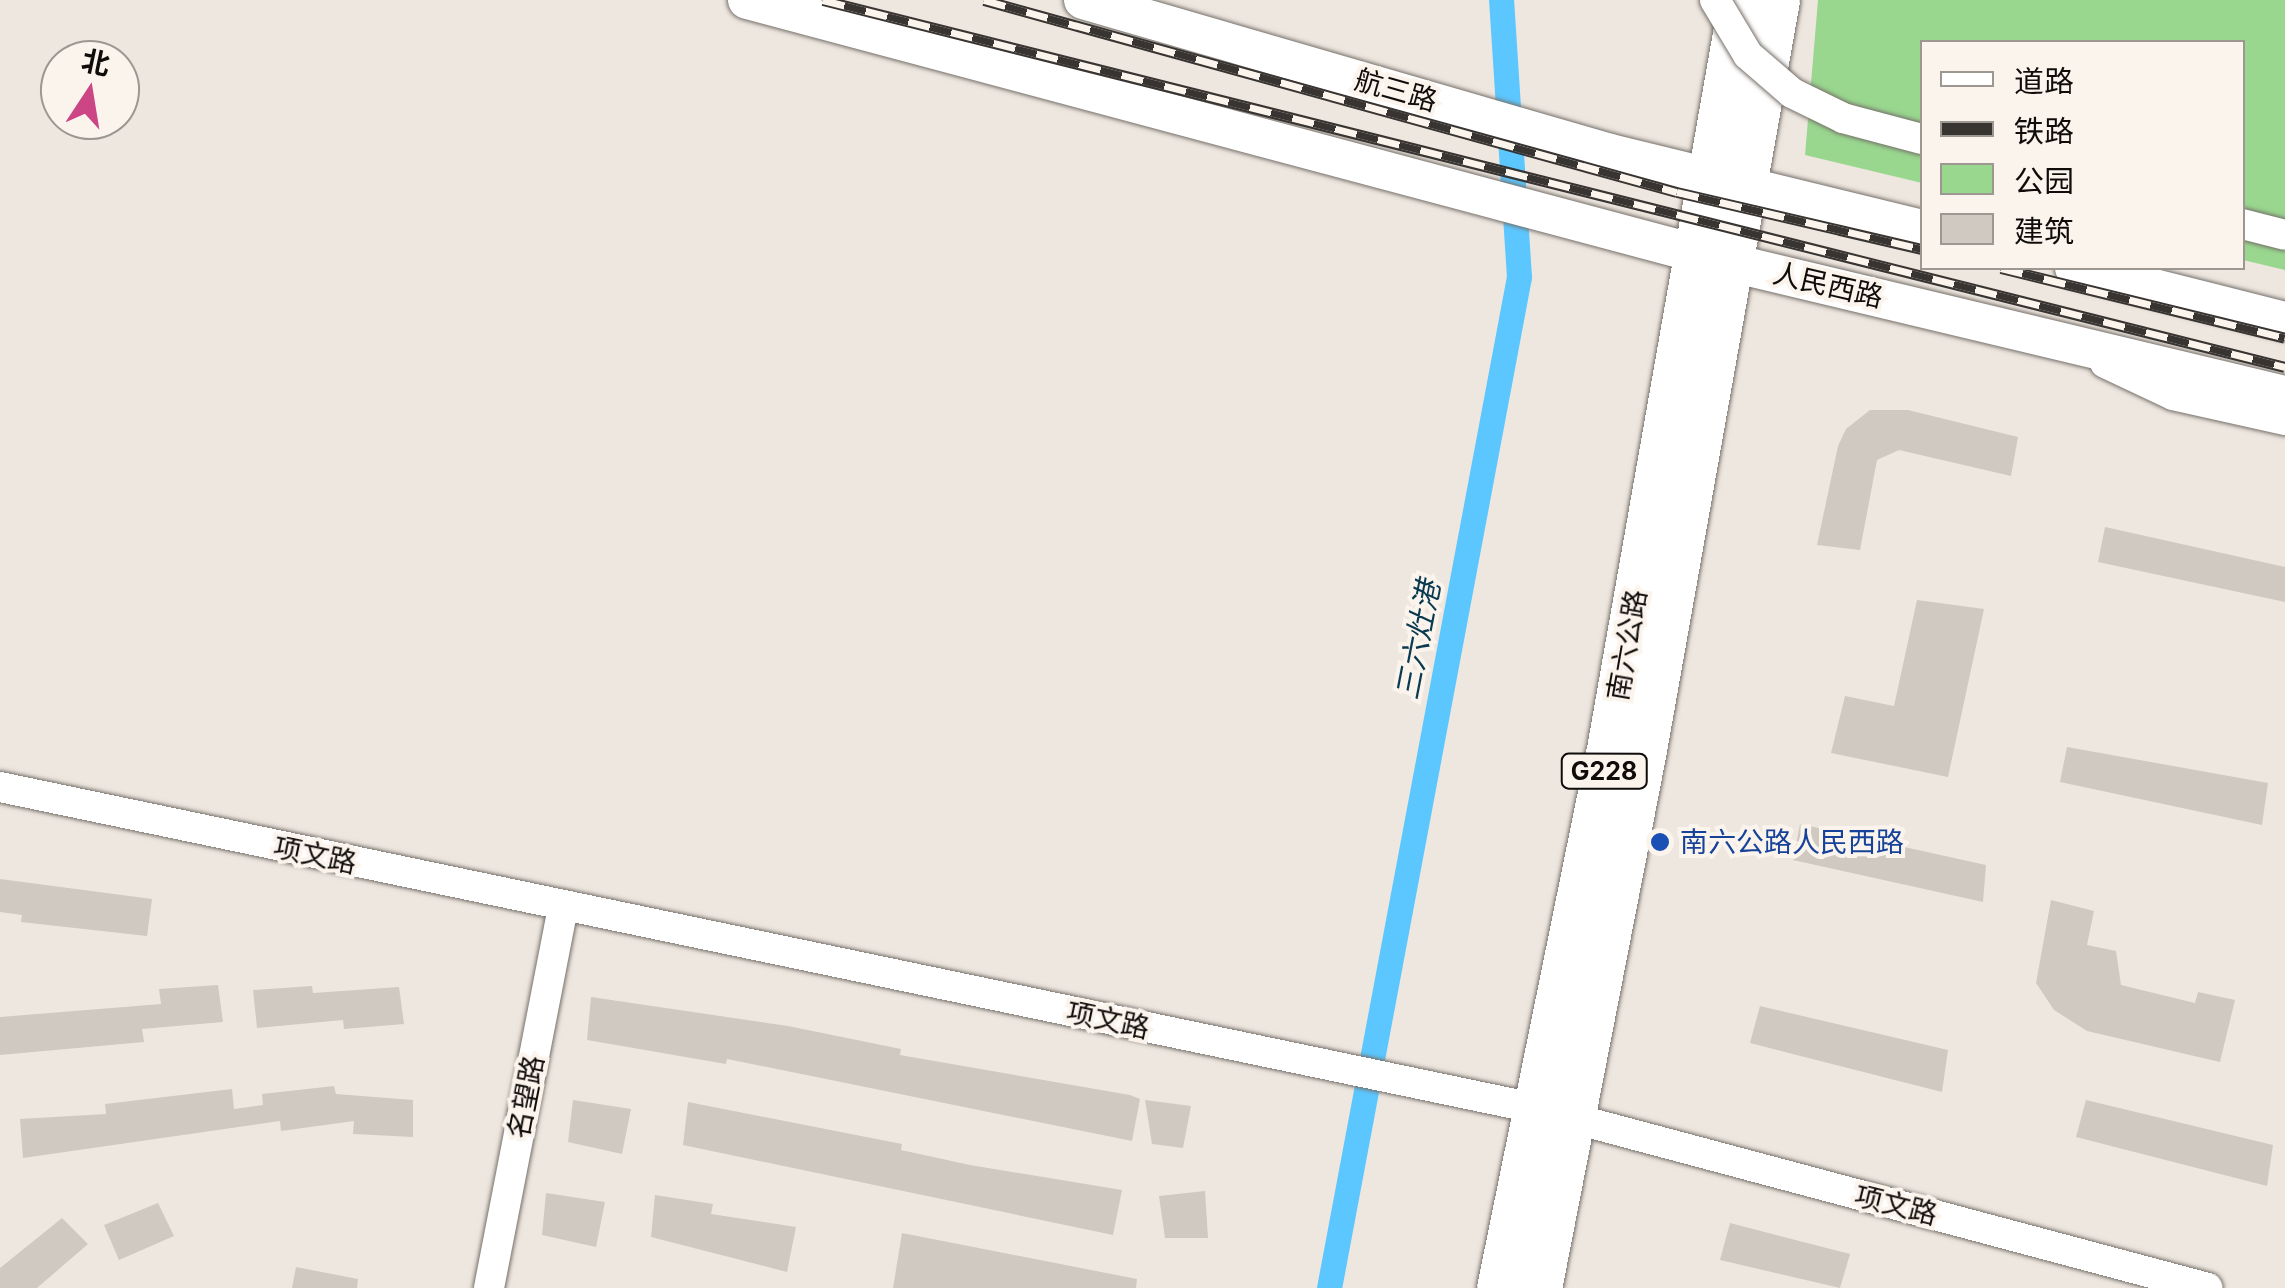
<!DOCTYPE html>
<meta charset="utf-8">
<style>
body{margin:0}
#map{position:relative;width:2285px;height:1288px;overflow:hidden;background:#eee7e0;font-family:Inter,"Noto Sans SC",sans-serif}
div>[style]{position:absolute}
.green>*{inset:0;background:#99d78f}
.canal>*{height:25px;margin:-12.5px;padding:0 12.5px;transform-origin:12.5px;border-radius:12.5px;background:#5cc7ff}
.building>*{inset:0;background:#d0c9c2}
.roads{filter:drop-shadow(0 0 2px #76706a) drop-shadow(0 0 2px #76706a)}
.minor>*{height:30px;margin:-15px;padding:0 15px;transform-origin:15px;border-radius:15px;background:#fff}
.major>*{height:38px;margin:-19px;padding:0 19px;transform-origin:19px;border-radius:19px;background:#fff}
.highway>*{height:45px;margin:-22.5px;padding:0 22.5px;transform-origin:22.5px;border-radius:22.5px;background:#fff}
.rail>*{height:11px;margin-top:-5.5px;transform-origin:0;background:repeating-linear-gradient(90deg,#fbf4ed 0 22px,#383431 0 44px);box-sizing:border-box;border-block:2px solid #383431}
.bridges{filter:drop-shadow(0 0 2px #76706a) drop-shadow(0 0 2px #76706a)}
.minor-bridge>*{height:30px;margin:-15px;padding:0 15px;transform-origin:15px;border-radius:15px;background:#fff}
.dots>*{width:28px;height:28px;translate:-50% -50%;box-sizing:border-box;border:5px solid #fbf4ed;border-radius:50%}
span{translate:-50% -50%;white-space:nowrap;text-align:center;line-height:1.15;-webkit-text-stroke:8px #fbf4ed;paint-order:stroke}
.shield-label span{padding:2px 8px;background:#fbf4ed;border:2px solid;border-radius:8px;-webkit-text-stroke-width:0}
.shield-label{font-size:25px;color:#0f0c0a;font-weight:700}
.street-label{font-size:28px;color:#0f0c0a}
.transit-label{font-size:28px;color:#164399}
.left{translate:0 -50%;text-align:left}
.water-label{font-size:30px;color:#0a3a50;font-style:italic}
.legend{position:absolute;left:1920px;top:40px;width:325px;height:230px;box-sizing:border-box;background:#fbf4ed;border:2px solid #9d9792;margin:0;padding:12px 18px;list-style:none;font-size:30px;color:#0f0c0a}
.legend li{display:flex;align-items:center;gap:20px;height:50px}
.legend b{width:50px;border:2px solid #9d9792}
.north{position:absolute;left:40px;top:40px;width:100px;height:100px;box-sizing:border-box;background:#fbf4ed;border:2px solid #9d9792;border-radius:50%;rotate:12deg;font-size:28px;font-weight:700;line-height:40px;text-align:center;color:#0f0c0a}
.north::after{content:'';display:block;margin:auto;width:35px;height:45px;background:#cc4585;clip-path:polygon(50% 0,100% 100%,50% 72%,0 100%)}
</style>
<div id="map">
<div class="green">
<div style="clip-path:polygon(1818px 0,2285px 0,2285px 270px,2243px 260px,2242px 42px,1922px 42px,1922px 183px,1805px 155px)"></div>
</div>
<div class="canal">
<div style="left:1329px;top:1288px;width:1029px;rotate:-79.36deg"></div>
<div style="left:1519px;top:277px;width:278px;rotate:-93.7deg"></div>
</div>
<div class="building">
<div style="clip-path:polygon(1870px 410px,1908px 410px,2018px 437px,2011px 476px,1899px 450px,1877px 460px,1860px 550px,1817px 545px,1838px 446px,1846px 429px)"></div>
<div style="clip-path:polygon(2105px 527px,2285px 567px,2285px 602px,2098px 562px)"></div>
<div style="clip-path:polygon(1917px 600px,1984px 609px,1948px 777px,1831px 753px,1845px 696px,1894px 706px)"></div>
<div style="clip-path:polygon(2067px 747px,2268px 783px,2262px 825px,2060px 782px)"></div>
<div style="clip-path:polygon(1800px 824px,1986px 865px,1983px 902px,1793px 860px)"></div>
<div style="clip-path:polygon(0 879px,152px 899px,147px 936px,21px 922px,22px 915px,0 912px)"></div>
<div style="clip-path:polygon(2051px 900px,2094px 911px,2087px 945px,2116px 951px,2121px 985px,2195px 1003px,2198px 992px,2235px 1000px,2220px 1062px,2087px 1031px,2054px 1010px,2036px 983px)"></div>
<div style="clip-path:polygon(218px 985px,223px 1022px,142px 1029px,144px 1042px,0 1055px,0 1017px,161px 1004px,159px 989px)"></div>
<div style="clip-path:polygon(312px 986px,313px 993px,399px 987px,404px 1024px,344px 1029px,343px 1020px,257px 1028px,253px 990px)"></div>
<div style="clip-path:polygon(591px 997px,788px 1026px,901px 1049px,900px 1055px,1130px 1095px,1140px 1099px,1132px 1141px,727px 1059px,726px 1064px,587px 1040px)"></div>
<div style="clip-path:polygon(1760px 1006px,1948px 1050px,1942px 1092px,1750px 1043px)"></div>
<div style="clip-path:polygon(334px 1086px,336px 1094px,413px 1100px,413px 1137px,353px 1134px,354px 1121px,281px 1131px,280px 1121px,23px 1158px,20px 1119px,106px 1114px,105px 1104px,232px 1089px,234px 1109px,263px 1105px,262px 1094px)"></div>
<div style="clip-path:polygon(573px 1100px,631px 1109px,622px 1154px,568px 1142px)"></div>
<div style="clip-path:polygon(1145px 1100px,1191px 1106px,1183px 1148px,1152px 1144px)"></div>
<div style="clip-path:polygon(2086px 1100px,2273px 1145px,2267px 1186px,2076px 1137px)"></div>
<div style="clip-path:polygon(688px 1102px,902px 1144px,901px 1150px,970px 1165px,1122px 1190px,1113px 1235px,683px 1145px)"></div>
<div style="clip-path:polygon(1205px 1191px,1208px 1238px,1165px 1238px,1159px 1196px)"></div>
<div style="clip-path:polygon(546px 1193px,605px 1202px,596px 1247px,542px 1235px)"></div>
<div style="clip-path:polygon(655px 1195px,713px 1204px,711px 1214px,796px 1227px,787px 1272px,651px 1237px)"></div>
<div style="clip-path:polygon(158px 1203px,174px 1236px,119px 1260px,104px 1225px)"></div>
<div style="clip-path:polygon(62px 1218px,88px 1244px,37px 1288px,0 1288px,0 1268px)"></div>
<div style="clip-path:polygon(1730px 1223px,1850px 1254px,1840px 1288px,1720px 1260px)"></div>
<div style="clip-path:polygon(902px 1233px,1137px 1279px,1136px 1288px,893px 1288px)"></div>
<div style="clip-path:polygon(296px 1267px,358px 1279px,357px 1288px,292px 1288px)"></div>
</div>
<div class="roads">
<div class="minor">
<div style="left:2242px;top:224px;width:44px;rotate:14.3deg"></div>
<div style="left:2105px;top:363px;width:75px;rotate:25.2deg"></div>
<div style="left:2173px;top:395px;width:115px;rotate:12.6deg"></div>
<div style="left:0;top:787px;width:1571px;rotate:11.82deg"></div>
<div style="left:1538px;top:1109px;width:693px;rotate:14.96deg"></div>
<div style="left:489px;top:1288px;width:389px;rotate:-79deg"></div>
</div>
<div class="major">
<div style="left:747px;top:0;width:1020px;rotate:14.95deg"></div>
<div style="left:1732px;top:263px;width:569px;rotate:13.43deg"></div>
<div style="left:1083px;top:0;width:549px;rotate:16.19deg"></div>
<div style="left:1610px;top:153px;width:321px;rotate:13.7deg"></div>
<div style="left:2074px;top:268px;width:218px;rotate:14.1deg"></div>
</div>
<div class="highway">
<div style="left:1499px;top:1288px;width:550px;rotate:-78.47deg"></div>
<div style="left:1609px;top:749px;width:761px;rotate:-80.01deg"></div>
<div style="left:1539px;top:1288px;width:543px;rotate:-78.96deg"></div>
<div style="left:1643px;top:755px;width:767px;rotate:-79.94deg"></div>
</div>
</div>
<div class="rail">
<div style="left:823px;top:0;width:1507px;rotate:14.09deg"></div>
<div style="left:984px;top:0;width:719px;rotate:15.49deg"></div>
<div style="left:1677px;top:192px;width:252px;rotate:13.1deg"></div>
<div style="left:2001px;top:268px;width:292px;rotate:13.8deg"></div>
</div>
<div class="bridges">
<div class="minor-bridge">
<div style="left:1715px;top:0;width:64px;rotate:59deg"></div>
<div style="left:1748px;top:55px;width:58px;rotate:40.8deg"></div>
<div style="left:1792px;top:93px;width:57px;rotate:26.1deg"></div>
<div style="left:1843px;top:118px;width:82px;rotate:14.9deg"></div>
</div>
</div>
<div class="dots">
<div style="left:1660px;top:842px;background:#1a4fb4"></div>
</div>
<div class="shield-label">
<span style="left:1604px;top:771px">G228</span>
</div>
<div class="street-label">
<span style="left:1396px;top:90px;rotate:16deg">航三路</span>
<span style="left:1828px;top:285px;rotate:13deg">人民西路</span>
<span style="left:1627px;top:645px;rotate:-80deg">南六公路</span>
<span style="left:315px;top:855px;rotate:12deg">项文路</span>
<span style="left:1108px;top:1020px;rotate:12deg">项文路</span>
<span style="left:526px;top:1097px;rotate:-79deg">名望路</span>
<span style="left:1896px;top:1205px;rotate:14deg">项文路</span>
</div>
<div class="transit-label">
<span class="left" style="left:1680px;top:842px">南六公路人民西路</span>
</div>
<div class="water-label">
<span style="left:1418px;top:640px;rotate:-79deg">三六灶港</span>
</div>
<ul class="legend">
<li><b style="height:12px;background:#fff"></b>道路</li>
<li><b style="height:12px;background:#383431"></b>铁路</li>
<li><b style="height:28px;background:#99d78f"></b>公园</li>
<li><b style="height:28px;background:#d0c9c2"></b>建筑</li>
</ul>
<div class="north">北</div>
</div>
